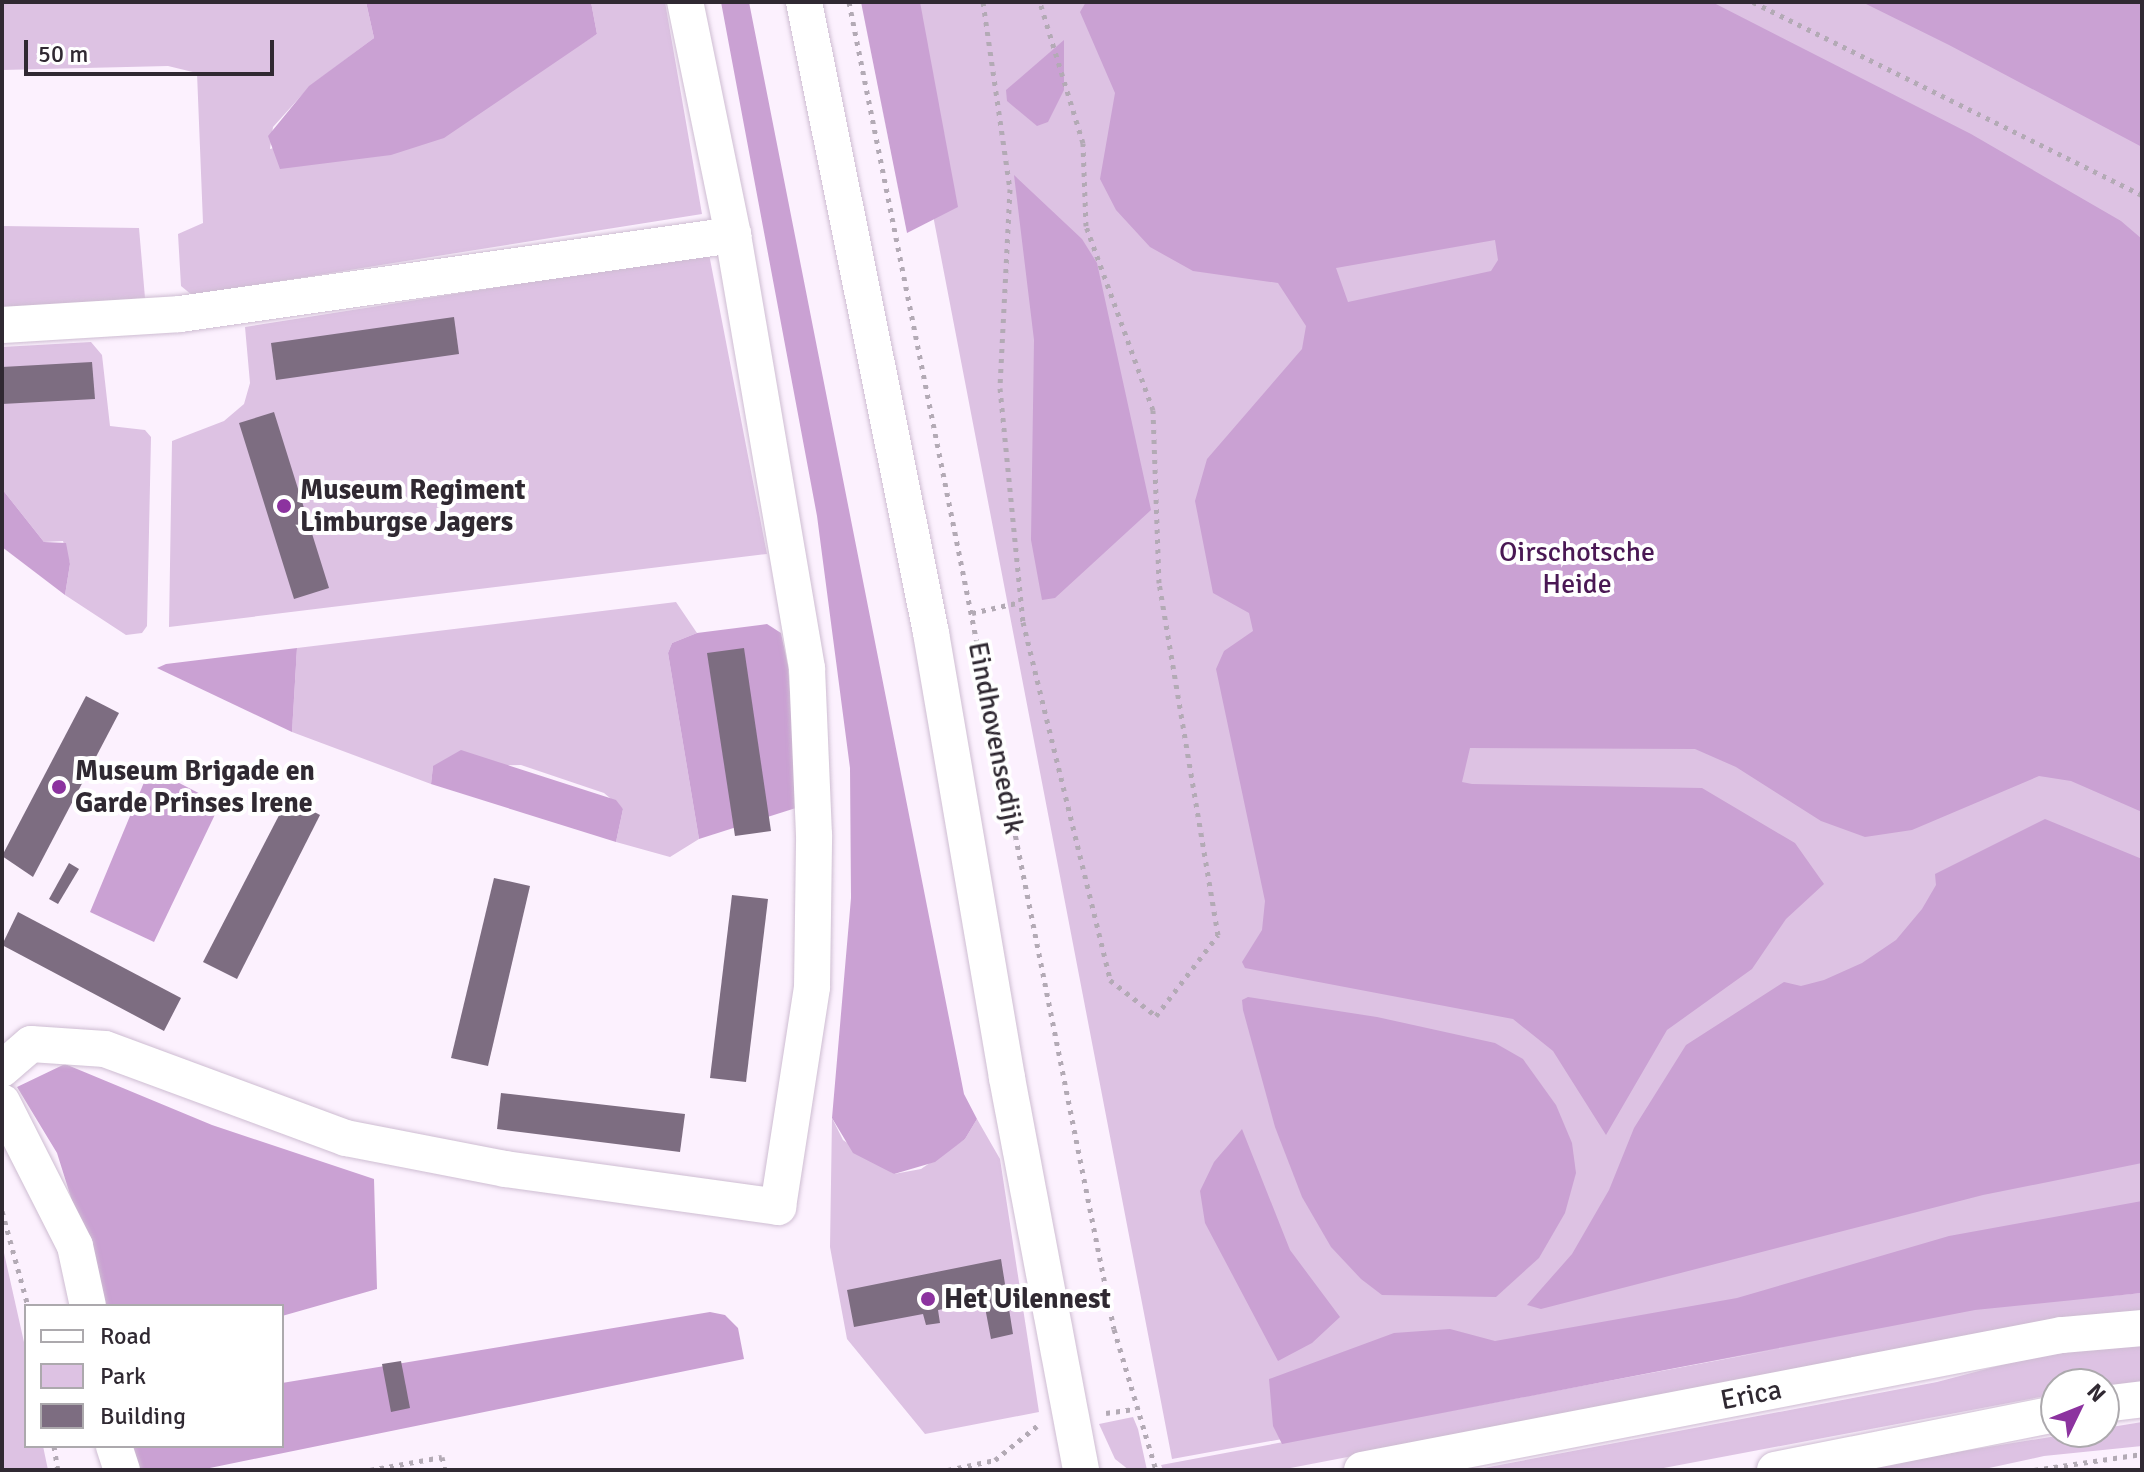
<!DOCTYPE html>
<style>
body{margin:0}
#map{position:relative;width:2144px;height:1472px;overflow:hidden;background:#fcf1fe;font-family:Signika,sans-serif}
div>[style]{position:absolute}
.green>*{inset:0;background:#ddc2e3}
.forest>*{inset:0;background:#caa1d3}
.building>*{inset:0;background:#7d6d81}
.path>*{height:5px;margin-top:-2.5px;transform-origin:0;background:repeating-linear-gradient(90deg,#b3aab5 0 4px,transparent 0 10px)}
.roads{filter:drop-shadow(0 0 2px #cebdd2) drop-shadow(0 0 2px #cebdd2)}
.minor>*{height:36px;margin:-18px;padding:0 18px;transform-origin:18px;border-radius:18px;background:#fff}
.dots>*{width:22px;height:22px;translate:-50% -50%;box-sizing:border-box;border:4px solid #fff;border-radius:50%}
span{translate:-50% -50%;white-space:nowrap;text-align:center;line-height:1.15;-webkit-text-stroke:8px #fff;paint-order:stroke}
.poi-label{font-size:28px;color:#302932;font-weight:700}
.left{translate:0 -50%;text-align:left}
.park-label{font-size:28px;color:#4a1854}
.street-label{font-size:28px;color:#302932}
.frame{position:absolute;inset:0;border:4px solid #302932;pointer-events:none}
.legend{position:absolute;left:24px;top:1304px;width:260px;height:144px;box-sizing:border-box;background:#fff;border:2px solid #aca9ad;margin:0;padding:10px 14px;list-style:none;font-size:24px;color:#302932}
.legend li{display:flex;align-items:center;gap:16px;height:40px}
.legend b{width:40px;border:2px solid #aca9ad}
.north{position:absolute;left:2040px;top:1368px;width:80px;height:80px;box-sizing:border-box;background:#fff;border:2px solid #aca9ad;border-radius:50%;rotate:47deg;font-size:22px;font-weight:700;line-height:32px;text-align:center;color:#302932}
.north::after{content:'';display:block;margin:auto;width:28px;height:36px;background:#8c339f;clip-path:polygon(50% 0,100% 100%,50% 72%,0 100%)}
.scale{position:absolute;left:24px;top:40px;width:250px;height:36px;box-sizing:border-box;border:4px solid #302932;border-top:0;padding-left:10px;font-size:24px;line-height:28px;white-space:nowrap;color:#302932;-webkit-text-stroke:6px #fff;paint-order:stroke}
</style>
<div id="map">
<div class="green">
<div style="clip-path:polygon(2px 2px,366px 2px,374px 38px,310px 86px,273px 127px,270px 149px,528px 78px,597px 34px,591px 2px,665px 2px,702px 214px,192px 295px,181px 286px,178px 234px,203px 223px,197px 73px,168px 66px,2px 70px)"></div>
<div style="clip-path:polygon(892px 2px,2142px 2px,2142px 1283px,2075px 1299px,2142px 1293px,2142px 1318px,1786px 1373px,1280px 1470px,1163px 1470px,1161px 1465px,1784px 1348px,1172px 1459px)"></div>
<div style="clip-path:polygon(2px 226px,139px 228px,145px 298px,2px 309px)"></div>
<div style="clip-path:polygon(709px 254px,767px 554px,169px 627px,172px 441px,224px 421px,244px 404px,250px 383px,245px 327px)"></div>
<div style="clip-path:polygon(91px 342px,102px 355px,110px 426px,145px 430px,151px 437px,147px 626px,142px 633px,126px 635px,65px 595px,70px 564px,63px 541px,44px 542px,2px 489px,2px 347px)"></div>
<div style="clip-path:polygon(676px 602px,697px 633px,672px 643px,668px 653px,699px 839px,670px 857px,616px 842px,623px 809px,604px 793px,521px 765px,433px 766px,431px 784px,292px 732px,297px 648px)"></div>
<div style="clip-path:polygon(832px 1118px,843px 1140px,894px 1174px,921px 1169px,965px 1139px,977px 1119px,1000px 1159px,1039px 1412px,925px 1434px,847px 1339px,830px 1247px)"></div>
<div style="clip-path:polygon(2px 1244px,26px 1351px,26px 1446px,43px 1446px,48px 1470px,2px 1470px)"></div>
<div style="clip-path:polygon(2142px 1339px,2142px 1386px,2104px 1389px,2104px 1384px,2056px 1384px,2056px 1394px,1653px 1470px,1473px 1470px,1937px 1382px,2082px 1344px)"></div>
<div style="clip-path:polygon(1133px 1417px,1138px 1429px,1147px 1470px,1129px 1470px,1115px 1459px,1099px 1424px)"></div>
<div style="clip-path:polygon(2142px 1422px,2142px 1446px,2044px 1456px,1980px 1470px,1847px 1470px)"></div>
</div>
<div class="forest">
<div style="clip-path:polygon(366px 2px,591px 2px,597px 34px,444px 138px,391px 155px,280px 169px,268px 136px,309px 86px,374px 38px)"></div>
<div style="clip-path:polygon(721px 2px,749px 2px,964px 1094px,977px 1119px,965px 1139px,935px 1162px,894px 1174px,853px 1153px,832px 1118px,851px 898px,850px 768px,817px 516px)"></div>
<div style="clip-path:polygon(861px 2px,920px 2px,958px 207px,907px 233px)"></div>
<div style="clip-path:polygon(evenodd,1086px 2px,1712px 2px,1971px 134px,2121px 221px,2142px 239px,2142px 812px,2071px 781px,2039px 776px,1912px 830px,1865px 837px,1821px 821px,1736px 767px,1695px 749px,1470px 748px,1462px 782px,1472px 784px,1702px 788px,1795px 843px,1824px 884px,1786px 919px,1752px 969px,1667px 1030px,1606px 1135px,1553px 1051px,1513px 1019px,1245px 968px,1242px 962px,1262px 930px,1265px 901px,1216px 669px,1224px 651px,1253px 631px,1249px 613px,1213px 593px,1195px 501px,1207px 459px,1302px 349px,1306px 326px,1278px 283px,1193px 271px,1150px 247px,1116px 210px,1100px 179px,1115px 93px,1080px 12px,1086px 2px,1495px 240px,1498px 260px,1491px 271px,1348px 302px,1336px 268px,1495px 240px)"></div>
<div style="clip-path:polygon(1862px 2px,2142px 2px,2142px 147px,1949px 45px)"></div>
<div style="clip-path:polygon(1064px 40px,1064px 90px,1048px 122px,1037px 126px,1007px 101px,1006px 90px)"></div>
<div style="clip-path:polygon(1014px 175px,1082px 239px,1097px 263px,1151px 510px,1055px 598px,1042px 600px,1031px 540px,1034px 340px)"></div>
<div style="clip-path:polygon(2px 489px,44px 542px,66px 543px,70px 564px,65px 595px,2px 547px)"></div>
<div style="clip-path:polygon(767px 624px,781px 633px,788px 666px,799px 807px,699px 839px,668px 653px,672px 643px,697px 633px)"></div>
<div style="clip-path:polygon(297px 648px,292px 732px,157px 668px,166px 664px)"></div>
<div style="clip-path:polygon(461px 750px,616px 800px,623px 809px,616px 842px,431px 784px,433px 766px)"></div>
<div style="clip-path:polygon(150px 768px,220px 804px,154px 942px,90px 912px)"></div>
<div style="clip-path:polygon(2045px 819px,2142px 859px,2142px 1163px,1983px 1195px,1541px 1309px,1527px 1305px,1572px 1254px,1609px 1190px,1634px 1128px,1686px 1045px,1784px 982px,1801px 986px,1824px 980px,1862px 963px,1896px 940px,1922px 909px,1936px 885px,1935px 874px)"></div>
<div style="clip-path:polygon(1248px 997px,1377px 1017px,1495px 1043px,1523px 1059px,1556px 1105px,1572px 1143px,1576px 1173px,1565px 1213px,1539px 1258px,1496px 1297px,1382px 1295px,1361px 1279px,1331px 1247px,1302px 1197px,1275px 1127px,1243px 1010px,1242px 1000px)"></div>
<div style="clip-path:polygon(65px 1064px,212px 1125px,374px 1179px,377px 1289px,282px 1316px,282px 1306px,105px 1306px,57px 1153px,17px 1087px)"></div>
<div style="clip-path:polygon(1242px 1129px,1290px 1250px,1340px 1317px,1312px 1343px,1278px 1361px,1205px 1223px,1200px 1191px,1214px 1162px)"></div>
<div style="clip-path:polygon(2142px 1201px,2142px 1293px,1975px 1310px,1282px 1444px,1273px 1426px,1269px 1379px,1394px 1333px,1450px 1329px,1495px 1341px,1737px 1298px,1949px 1236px)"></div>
<div style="clip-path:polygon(710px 1312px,725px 1315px,738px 1328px,744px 1359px,200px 1470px,136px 1470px,131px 1446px,282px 1446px,282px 1383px)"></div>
</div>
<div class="building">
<div style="clip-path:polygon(454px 317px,459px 354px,276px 380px,271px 343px)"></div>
<div style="clip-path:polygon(92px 362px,95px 399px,2px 404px,2px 367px)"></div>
<div style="clip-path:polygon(274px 412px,329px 588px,294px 599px,239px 423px)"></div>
<div style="clip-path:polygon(744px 648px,771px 831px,735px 836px,707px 653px)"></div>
<div style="clip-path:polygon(86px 696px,119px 713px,33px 877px,2px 856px)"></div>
<div style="clip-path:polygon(288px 798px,320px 815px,237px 979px,203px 962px)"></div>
<div style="clip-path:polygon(69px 863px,79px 869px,58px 904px,49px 899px)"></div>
<div style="clip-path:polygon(494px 878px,530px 886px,488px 1066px,451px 1058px)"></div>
<div style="clip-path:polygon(732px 895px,768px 899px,746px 1082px,710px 1078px)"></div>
<div style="clip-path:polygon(18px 912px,181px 998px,164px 1031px,2px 945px)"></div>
<div style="clip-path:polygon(501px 1093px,685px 1114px,680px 1152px,497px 1129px)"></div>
<div style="clip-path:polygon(1001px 1259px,1013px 1334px,991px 1339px,984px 1302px,938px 1310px,940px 1323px,926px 1325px,923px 1314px,854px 1327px,847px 1290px)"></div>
<div style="clip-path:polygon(401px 1361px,410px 1408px,391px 1412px,382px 1364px)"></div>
</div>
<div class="path">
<div style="left:849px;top:2px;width:1353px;rotate:78.71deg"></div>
<div style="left:1114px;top:1329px;width:147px;rotate:73.4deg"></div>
<div style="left:983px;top:2px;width:189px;rotate:81.8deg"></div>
<div style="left:1010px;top:189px;width:199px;rotate:92.9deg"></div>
<div style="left:1000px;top:388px;width:235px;rotate:84.4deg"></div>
<div style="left:1023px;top:622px;width:368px;rotate:76.3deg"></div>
<div style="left:1110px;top:980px;width:58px;rotate:38deg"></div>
<div style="left:1156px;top:1016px;width:102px;rotate:-52.6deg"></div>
<div style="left:1218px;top:935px;width:357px;rotate:-99.5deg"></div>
<div style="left:1159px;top:583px;width:173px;rotate:-92deg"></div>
<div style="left:1153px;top:410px;width:196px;rotate:-110deg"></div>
<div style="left:1086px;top:226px;width:83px;rotate:-92.1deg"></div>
<div style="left:1083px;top:143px;width:147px;rotate:-107deg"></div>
<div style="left:1753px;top:2px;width:434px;rotate:26.4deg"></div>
<div style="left:972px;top:613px;width:50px;rotate:-12.7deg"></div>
<div style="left:2px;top:1211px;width:98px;rotate:74.7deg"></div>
<div style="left:1106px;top:1413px;width:30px;rotate:-8deg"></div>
<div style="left:54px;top:1446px;width:24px;rotate:81deg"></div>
<div style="left:370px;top:1470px;width:73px;rotate:-10.2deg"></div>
<div style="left:442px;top:1457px;width:13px;rotate:77deg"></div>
<div style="left:948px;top:1470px;width:48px;rotate:-12deg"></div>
<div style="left:995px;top:1460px;width:54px;rotate:-39deg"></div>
<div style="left:2034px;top:1470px;width:109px;rotate:-8.4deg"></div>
</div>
<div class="roads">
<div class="minor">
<div style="left:804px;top:2px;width:644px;rotate:78.62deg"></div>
<div style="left:931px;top:633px;width:451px;rotate:80.3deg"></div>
<div style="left:1007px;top:1078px;width:399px;rotate:79.3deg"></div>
<div style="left:2px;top:325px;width:178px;rotate:-3.5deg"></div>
<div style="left:180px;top:314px;width:559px;rotate:-8.13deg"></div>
<div style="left:2px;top:1069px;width:38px;rotate:-41deg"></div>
<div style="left:31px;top:1044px;width:74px;rotate:3.9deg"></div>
<div style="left:105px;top:1049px;width:257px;rotate:20.3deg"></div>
<div style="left:346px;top:1138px;width:162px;rotate:11deg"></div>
<div style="left:505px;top:1169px;width:276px;rotate:7.9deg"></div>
<div style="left:778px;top:1207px;width:223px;rotate:-81.2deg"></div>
<div style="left:812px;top:987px;width:152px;rotate:-89.2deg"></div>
<div style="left:814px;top:835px;width:167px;rotate:-92.4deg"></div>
<div style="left:807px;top:668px;width:439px;rotate:-99.7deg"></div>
<div style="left:733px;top:235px;width:238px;rotate:-101.6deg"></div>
<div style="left:2px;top:1102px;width:161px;rotate:63.1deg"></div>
<div style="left:75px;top:1246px;width:61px;rotate:77.8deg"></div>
<div style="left:2104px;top:1404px;width:38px;rotate:-7deg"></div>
<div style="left:114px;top:1446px;width:25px;rotate:72deg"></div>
<div style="left:1362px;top:1470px;width:713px;rotate:-10.92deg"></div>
<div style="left:2062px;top:1335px;width:80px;rotate:-5deg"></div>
<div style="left:1775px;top:1470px;width:287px;rotate:-11.3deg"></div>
</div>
</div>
<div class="dots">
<div style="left:284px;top:506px;background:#8c339f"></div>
<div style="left:59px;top:787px;background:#8c339f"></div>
<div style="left:928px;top:1299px;background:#8c339f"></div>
</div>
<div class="poi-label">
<span class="left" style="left:300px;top:506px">Museum Regiment<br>Limburgse Jagers</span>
<span class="left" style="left:75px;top:787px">Museum Brigade en<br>Garde Prinses Irene</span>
<span class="left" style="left:944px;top:1299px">Het Uilennest</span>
</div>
<div class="park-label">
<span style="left:1577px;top:568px">Oirschotsche<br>Heide</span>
</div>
<div class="street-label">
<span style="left:996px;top:738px;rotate:79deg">Eindhovensedijk</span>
<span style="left:1751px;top:1395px;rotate:-11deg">Erica</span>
</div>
<div class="frame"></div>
<ul class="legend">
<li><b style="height:10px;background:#fff"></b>Road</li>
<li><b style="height:22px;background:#ddc2e3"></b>Park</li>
<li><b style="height:22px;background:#7d6d81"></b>Building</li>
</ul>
<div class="north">N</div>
<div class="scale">50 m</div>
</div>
